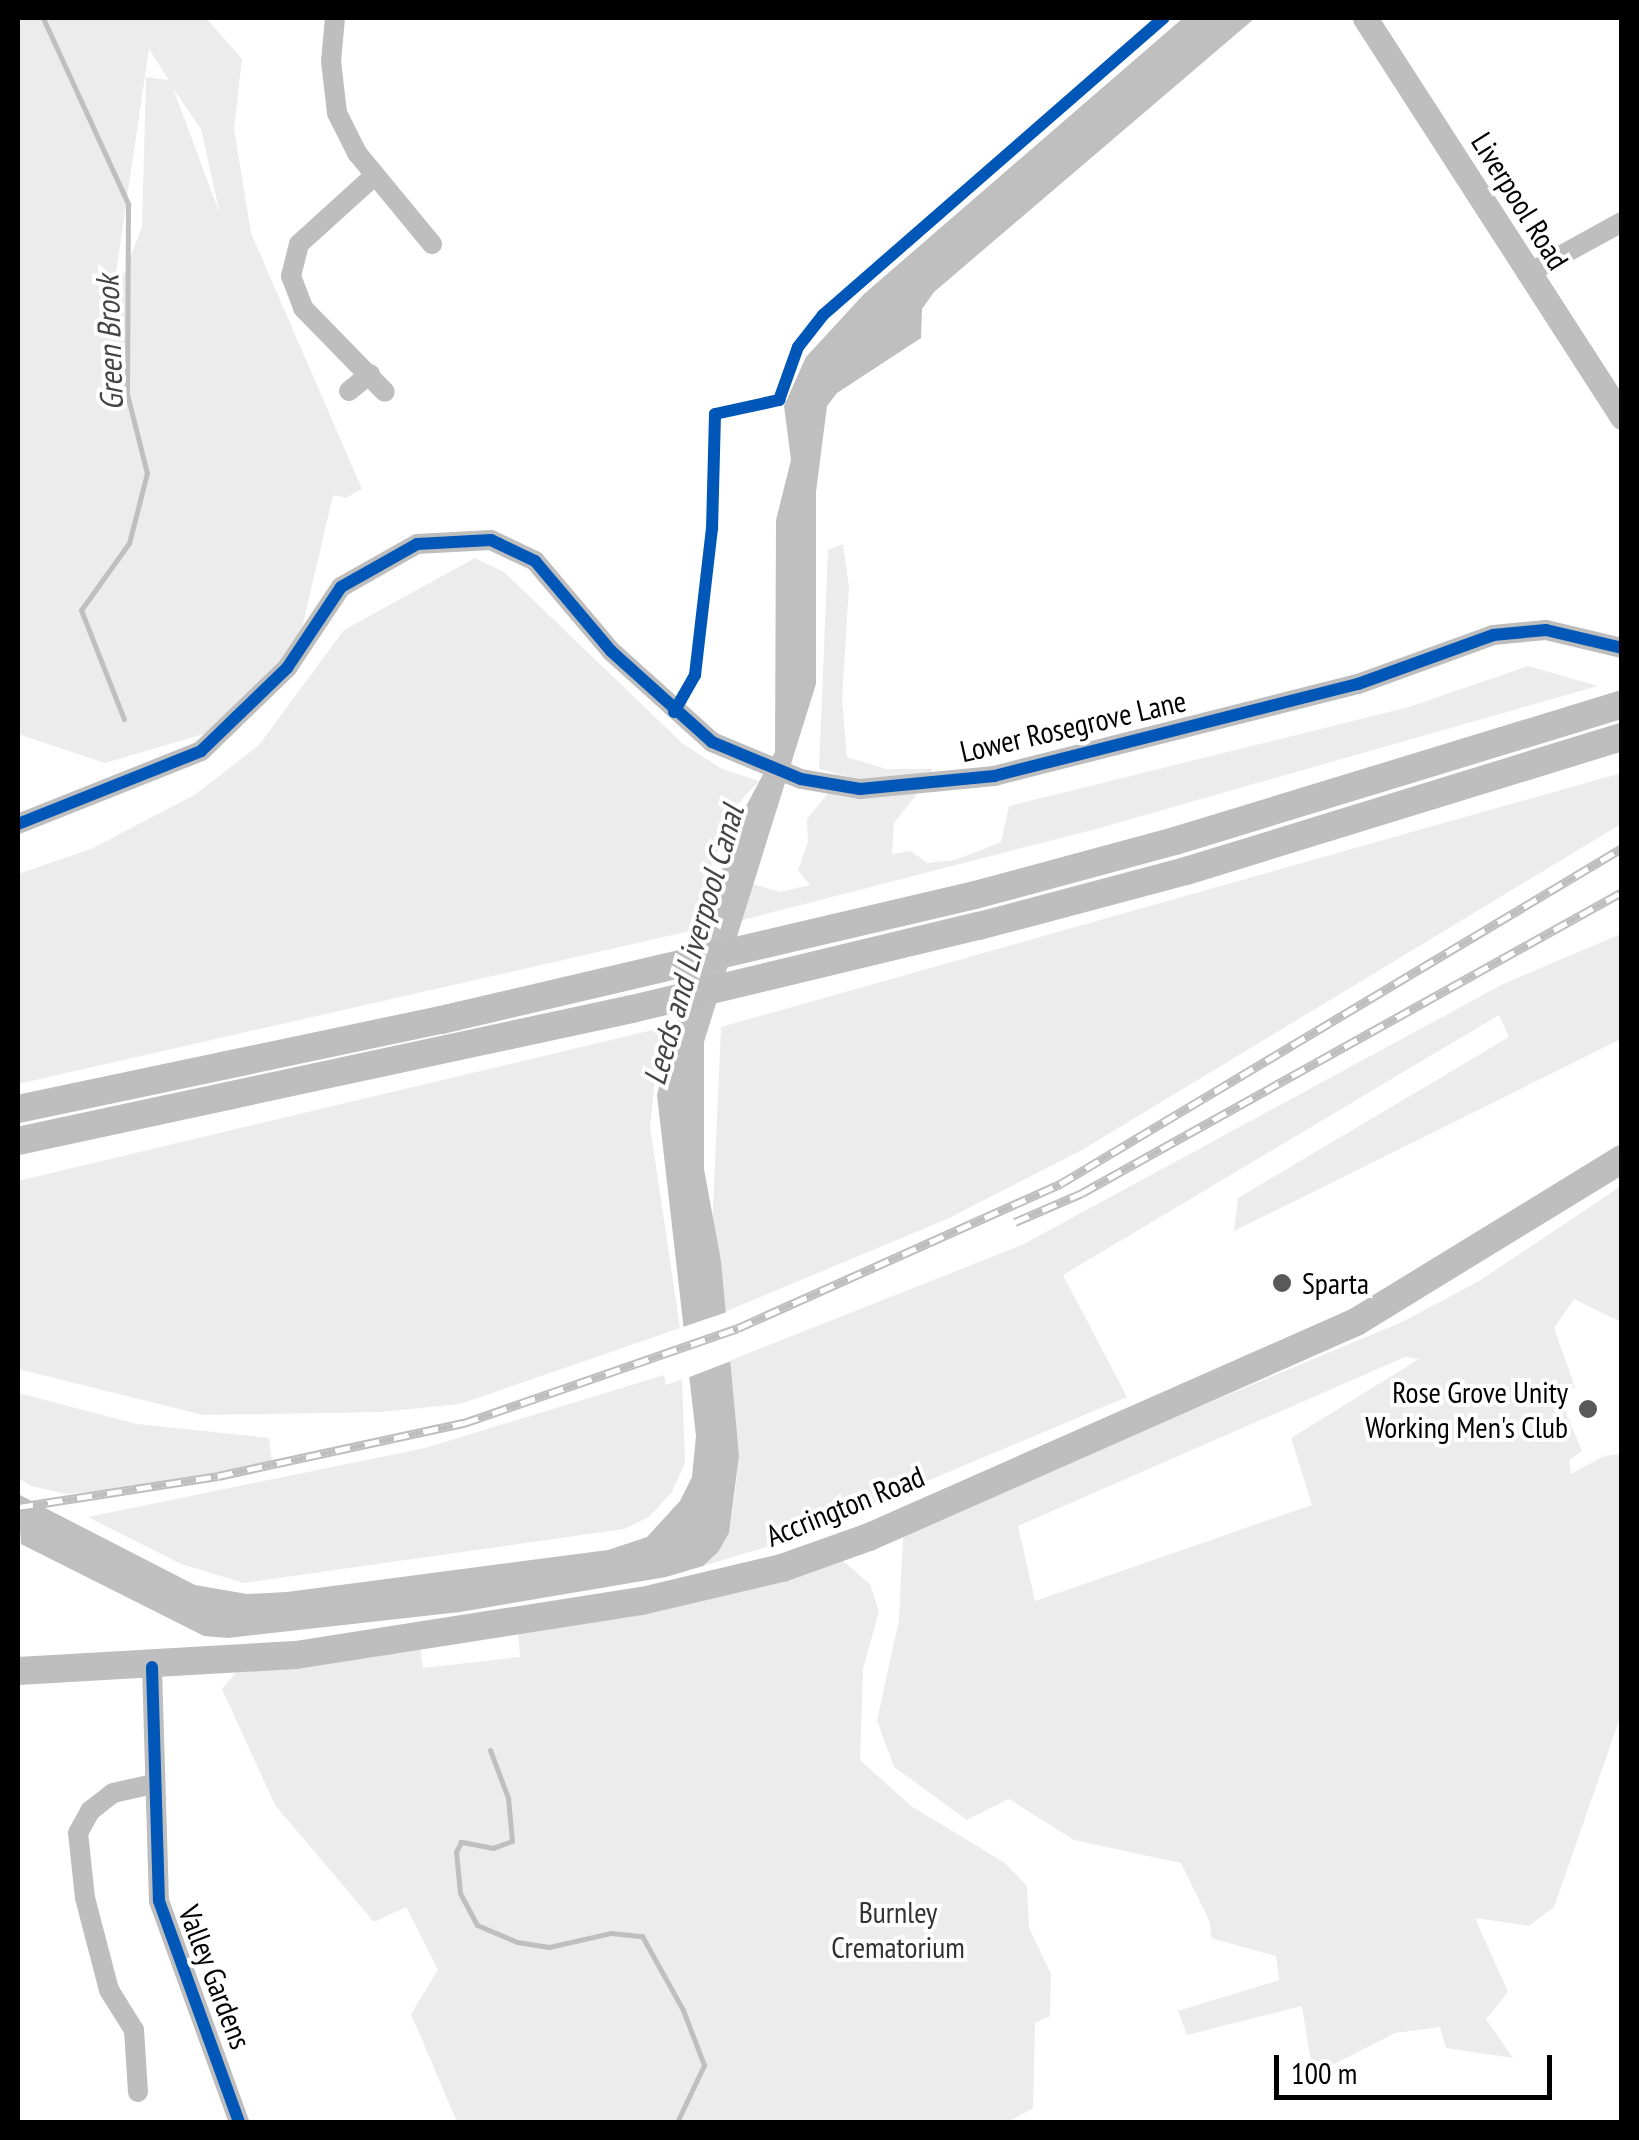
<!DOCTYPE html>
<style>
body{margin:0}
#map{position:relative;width:1639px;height:2140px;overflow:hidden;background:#fff;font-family:"PT Sans Narrow",sans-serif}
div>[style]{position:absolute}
.green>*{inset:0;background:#ececec}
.water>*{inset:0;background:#bfbfbf}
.pier>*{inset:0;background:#fff}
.stream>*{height:5px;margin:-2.5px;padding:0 2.5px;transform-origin:2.5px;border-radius:2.5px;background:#bfbfbf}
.minor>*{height:20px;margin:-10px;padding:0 10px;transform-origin:10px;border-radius:10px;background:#bebebe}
.major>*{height:25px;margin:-12.5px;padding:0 12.5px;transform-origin:12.5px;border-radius:12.5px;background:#bebebe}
.highway>*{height:28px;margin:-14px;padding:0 14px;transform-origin:14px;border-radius:14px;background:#bebebe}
.rail>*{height:9px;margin-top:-4.5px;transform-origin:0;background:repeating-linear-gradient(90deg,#fff 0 15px,#bebebe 0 30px);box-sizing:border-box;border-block:2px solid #bebebe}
.cycleway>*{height:12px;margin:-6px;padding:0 6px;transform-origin:6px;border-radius:6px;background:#0057b8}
.dots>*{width:28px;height:28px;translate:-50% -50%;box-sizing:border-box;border:5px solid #fff;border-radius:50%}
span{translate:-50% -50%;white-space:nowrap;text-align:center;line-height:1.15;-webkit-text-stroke:8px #fff;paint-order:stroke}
.street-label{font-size:30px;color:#000}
.poi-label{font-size:30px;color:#000}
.left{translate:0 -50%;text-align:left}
.right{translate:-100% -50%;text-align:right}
.park-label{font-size:30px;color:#333}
.water-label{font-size:32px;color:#444;font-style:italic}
.frame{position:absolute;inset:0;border:20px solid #000;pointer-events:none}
.scale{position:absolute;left:1274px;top:2055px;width:278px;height:45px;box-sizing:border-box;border:5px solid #000;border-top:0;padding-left:12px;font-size:30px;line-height:35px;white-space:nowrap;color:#000;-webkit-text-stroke:8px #fff;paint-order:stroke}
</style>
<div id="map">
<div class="green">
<div style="clip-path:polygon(evenodd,18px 18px,206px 18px,242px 59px,234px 129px,251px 233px,362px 489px,346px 498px,333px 495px,296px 654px,224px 728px,105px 763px,18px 734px,18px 18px,149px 49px,169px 80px,146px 77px,142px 227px,111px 307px,149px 49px,18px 18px,173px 88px,201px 129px,219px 210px,218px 209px,173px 88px)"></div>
<div style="clip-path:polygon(843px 544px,849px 587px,842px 698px,847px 757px,886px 769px,932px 769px,931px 777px,860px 780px,819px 769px,828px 550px)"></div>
<div style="clip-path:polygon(475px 558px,504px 572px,682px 743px,722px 769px,759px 781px,742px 799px,712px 864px,690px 931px,18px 1084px,18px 874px,91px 849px,196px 794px,259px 745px,344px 630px)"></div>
<div style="clip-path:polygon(1528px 666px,1598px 686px,1096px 829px,739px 921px,753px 884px,780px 892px,810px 885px,798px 870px,808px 842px,807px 819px,828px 793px,917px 794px,894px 823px,892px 854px,911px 851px,927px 863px,955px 860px,1001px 842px,1009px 806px,1409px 707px)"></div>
<div style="clip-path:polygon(1621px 773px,1621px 824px,1082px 1150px,947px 1219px,722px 1313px,721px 1261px,712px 1233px,721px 1027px)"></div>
<div style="clip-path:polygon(1621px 934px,1621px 1039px,1234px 1231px,1238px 1198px,1509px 1037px,1499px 1015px,1063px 1275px,1127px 1397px,780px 1543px,703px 1566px,729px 1533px,735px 1494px,739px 1455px,726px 1362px,1022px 1245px,1503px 984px)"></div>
<div style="clip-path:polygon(661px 1028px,650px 1126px,680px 1328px,460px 1404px,381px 1412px,203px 1415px,18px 1369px,18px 1181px)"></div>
<div style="clip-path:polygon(evenodd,1621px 1186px,1621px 1322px,1574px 1299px,1554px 1328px,1575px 1387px,1560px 1399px,1582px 1451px,1569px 1460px,1571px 1474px,1604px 1456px,1621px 1454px,1621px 1715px,1554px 1907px,1529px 1926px,1475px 1918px,1508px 1992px,1486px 2019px,1513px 2058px,1446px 2048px,1440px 2027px,1395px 2033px,1313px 2075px,1302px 2006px,1187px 2035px,1178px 2011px,1279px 1980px,1276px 1956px,1211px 1938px,1210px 1922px,1181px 1863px,1074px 1840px,1009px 1799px,967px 1820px,894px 1767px,877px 1720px,899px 1620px,903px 1537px,925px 1522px,1402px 1322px,1479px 1281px,1621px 1186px,1405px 1357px,1419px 1359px,1291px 1438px,1312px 1505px,1035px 1601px,1018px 1526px,1405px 1357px)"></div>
<div style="clip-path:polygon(664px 1375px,666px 1385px,682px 1379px,685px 1463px,672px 1492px,649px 1517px,624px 1529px,244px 1583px,181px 1564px,88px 1517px,425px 1448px)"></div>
<div style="clip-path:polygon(18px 1393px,137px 1424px,269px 1438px,272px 1462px,150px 1486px,67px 1494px,31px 1486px,18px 1478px)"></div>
<div style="clip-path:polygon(837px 1556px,870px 1584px,879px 1611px,863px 1669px,860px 1760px,911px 1806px,1005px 1863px,1027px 1886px,1029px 1928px,1051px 1974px,1050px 2016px,1035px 2023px,1033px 2108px,1008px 2122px,457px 2122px,411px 2014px,438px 1970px,406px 1907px,374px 1922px,275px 1805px,222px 1689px,238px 1670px,420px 1647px,423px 1668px,520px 1657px,518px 1632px,660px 1611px)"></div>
</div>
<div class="water">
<div style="clip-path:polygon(1183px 18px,1255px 18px,934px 292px,922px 309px,921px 338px,837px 393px,827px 406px,816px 492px,816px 684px,704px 1042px,704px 1169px,721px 1261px,739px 1456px,729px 1533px,718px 1552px,703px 1566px,666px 1577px,460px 1612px,228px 1638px,204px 1636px,21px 1544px,18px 1494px,195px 1585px,247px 1594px,287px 1592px,608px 1550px,647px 1537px,680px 1501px,692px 1477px,696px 1436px,657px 1095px,710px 901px,744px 810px,775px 752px,776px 520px,791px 460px,784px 406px,806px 357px,864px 294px)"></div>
</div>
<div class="pier">
<div style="clip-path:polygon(727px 1312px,731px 1361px,687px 1378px,680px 1328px)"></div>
</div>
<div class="stream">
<div style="left:43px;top:18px;width:205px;rotate:65.4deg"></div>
<div style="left:128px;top:204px;width:190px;rotate:90.3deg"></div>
<div style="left:127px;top:394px;width:81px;rotate:75.8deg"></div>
<div style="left:147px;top:473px;width:72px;rotate:104.4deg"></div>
<div style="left:129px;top:543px;width:82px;rotate:125.6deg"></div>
<div style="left:81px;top:610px;width:117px;rotate:68.5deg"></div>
<div style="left:490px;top:1750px;width:51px;rotate:69.4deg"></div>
<div style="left:508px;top:1798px;width:43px;rotate:84.7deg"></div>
<div style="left:512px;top:1841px;width:20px;rotate:160deg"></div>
<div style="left:493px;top:1848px;width:33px;rotate:-169deg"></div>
<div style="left:461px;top:1842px;width:11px;rotate:117deg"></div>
<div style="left:456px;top:1852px;width:41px;rotate:84.4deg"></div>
<div style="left:460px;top:1893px;width:36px;rotate:62deg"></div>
<div style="left:477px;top:1925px;width:43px;rotate:23deg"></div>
<div style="left:517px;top:1942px;width:32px;rotate:9deg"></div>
<div style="left:549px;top:1947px;width:64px;rotate:-12.7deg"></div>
<div style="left:611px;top:1933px;width:31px;rotate:6deg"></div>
<div style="left:642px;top:1936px;width:85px;rotate:61deg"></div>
<div style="left:683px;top:2010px;width:59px;rotate:69.1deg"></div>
<div style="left:704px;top:2065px;width:63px;rotate:115.3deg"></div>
</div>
<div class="minor">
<div style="left:335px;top:18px;width:43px;rotate:95.3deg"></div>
<div style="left:331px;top:61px;width:52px;rotate:83.4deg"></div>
<div style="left:337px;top:113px;width:45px;rotate:63.4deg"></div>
<div style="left:357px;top:153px;width:118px;rotate:50.5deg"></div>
<div style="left:374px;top:176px;width:101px;rotate:137.8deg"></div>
<div style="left:299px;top:244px;width:33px;rotate:104deg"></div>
<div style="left:291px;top:276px;width:34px;rotate:69deg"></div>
<div style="left:303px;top:308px;width:117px;rotate:45.7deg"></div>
<div style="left:1527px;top:274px;width:108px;rotate:-28.7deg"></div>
<div style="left:349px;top:391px;width:27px;rotate:-39deg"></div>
<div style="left:18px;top:824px;width:197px;rotate:-21.7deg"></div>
<div style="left:201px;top:751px;width:120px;rotate:-44deg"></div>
<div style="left:287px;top:668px;width:97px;rotate:-56.3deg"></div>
<div style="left:341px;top:587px;width:87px;rotate:-29.5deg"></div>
<div style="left:417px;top:544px;width:74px;rotate:-3.1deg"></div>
<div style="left:491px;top:540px;width:49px;rotate:25.5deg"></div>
<div style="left:535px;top:561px;width:118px;rotate:49.8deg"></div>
<div style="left:611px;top:651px;width:136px;rotate:42deg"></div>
<div style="left:712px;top:742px;width:96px;rotate:22.6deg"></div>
<div style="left:801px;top:779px;width:60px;rotate:9.6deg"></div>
<div style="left:860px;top:789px;width:135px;rotate:-5.5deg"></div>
<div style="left:994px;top:776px;width:375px;rotate:-14.2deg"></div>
<div style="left:1358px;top:684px;width:144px;rotate:-19.9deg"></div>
<div style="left:1493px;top:635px;width:53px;rotate:-5.4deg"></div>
<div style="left:1546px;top:630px;width:78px;rotate:13.3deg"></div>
<div style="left:152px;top:1667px;width:234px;rotate:88.3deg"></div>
<div style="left:159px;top:1901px;width:235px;rotate:70.1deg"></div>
<div style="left:138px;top:2092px;width:62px;rotate:-93.7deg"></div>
<div style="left:134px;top:2030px;width:47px;rotate:-122deg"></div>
<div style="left:109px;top:1990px;width:95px;rotate:-104.6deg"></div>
<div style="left:85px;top:1898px;width:65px;rotate:-96.1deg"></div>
<div style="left:78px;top:1833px;width:25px;rotate:-61deg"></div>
<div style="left:90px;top:1811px;width:29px;rotate:-38deg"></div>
<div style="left:113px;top:1793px;width:41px;rotate:-12.7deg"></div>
</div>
<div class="major">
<div style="left:1365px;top:18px;width:475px;rotate:57.2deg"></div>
</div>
<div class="highway">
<div style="left:18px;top:1109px;width:432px;rotate:-11.9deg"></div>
<div style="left:441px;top:1020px;width:548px;rotate:-13.17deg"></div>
<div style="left:975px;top:895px;width:207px;rotate:-15.1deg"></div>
<div style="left:1175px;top:841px;width:468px;rotate:-17deg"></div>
<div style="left:18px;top:1141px;width:628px;rotate:-12.13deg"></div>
<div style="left:632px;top:1009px;width:357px;rotate:-13.5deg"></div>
<div style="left:979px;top:926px;width:214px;rotate:-14.9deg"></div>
<div style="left:1186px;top:871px;width:456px;rotate:-17.1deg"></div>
<div style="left:18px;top:1671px;width:278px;rotate:-3.3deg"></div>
<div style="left:296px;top:1655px;width:350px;rotate:-8.9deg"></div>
<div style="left:642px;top:1601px;width:144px;rotate:-13.3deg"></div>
<div style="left:782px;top:1568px;width:92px;rotate:-19.6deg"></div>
<div style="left:869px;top:1537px;width:532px;rotate:-23.82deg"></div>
<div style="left:1356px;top:1322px;width:312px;rotate:-31.5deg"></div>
</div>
<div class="rail">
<div style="left:1015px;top:1222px;width:73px;rotate:-23.4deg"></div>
<div style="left:1082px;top:1193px;width:618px;rotate:-29.14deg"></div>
<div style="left:18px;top:1507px;width:202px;rotate:-8.8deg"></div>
<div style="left:218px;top:1476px;width:252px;rotate:-12.2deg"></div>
<div style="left:464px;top:1423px;width:290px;rotate:-19.1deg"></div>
<div style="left:738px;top:1328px;width:353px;rotate:-24.1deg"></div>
<div style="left:1060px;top:1184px;width:655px;rotate:-30.87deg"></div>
</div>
<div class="cycleway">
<div style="left:674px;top:712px;width:43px;rotate:-60.4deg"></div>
<div style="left:695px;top:675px;width:147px;rotate:-83.4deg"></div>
<div style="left:712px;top:529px;width:115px;rotate:-88.5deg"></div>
<div style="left:715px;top:414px;width:66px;rotate:-12.3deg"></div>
<div style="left:779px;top:400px;width:56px;rotate:-70.3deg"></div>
<div style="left:798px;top:347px;width:41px;rotate:-52deg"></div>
<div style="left:823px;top:315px;width:452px;rotate:-41.1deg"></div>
<div style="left:18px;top:824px;width:197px;rotate:-21.7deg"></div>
<div style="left:201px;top:751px;width:120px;rotate:-44deg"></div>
<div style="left:287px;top:668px;width:97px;rotate:-56.3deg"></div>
<div style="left:341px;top:587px;width:87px;rotate:-29.5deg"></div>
<div style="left:417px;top:544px;width:74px;rotate:-3.1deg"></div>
<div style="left:491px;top:540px;width:49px;rotate:25.5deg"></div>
<div style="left:535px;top:561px;width:118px;rotate:49.8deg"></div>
<div style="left:611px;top:651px;width:136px;rotate:42deg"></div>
<div style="left:712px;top:742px;width:96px;rotate:22.6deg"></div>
<div style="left:801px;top:779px;width:60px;rotate:9.6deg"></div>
<div style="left:860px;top:789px;width:135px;rotate:-5.5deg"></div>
<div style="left:994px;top:776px;width:375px;rotate:-14.2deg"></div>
<div style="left:1358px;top:684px;width:144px;rotate:-19.9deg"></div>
<div style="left:1493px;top:635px;width:53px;rotate:-5.4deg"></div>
<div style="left:1546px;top:630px;width:78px;rotate:13.3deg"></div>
<div style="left:152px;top:1667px;width:234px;rotate:88.3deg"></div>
<div style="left:159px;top:1901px;width:235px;rotate:70.1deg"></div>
</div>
<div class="dots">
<div style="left:1282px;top:1283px;background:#595959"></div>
<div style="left:1588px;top:1409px;background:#595959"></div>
</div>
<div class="street-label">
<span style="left:1520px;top:201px;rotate:58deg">Liverpool Road</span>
<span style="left:1073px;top:726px;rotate:-13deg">Lower Rosegrove Lane</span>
<span style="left:845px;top:1506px;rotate:-22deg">Accrington Road</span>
<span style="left:215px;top:1977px;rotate:69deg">Valley Gardens</span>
</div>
<div class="poi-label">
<span class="left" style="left:1302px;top:1283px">Sparta</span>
<span class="right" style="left:1568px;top:1409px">Rose Grove Unity<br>Working Men's Club</span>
</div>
<div class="park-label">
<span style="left:898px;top:1929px">Burnley<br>Crematorium</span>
</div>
<div class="water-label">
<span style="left:109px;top:343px;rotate:-92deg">Green Brook</span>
<span style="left:693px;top:945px;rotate:-74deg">Leeds and Liverpool Canal</span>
</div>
<div class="frame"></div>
<div class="scale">100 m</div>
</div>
